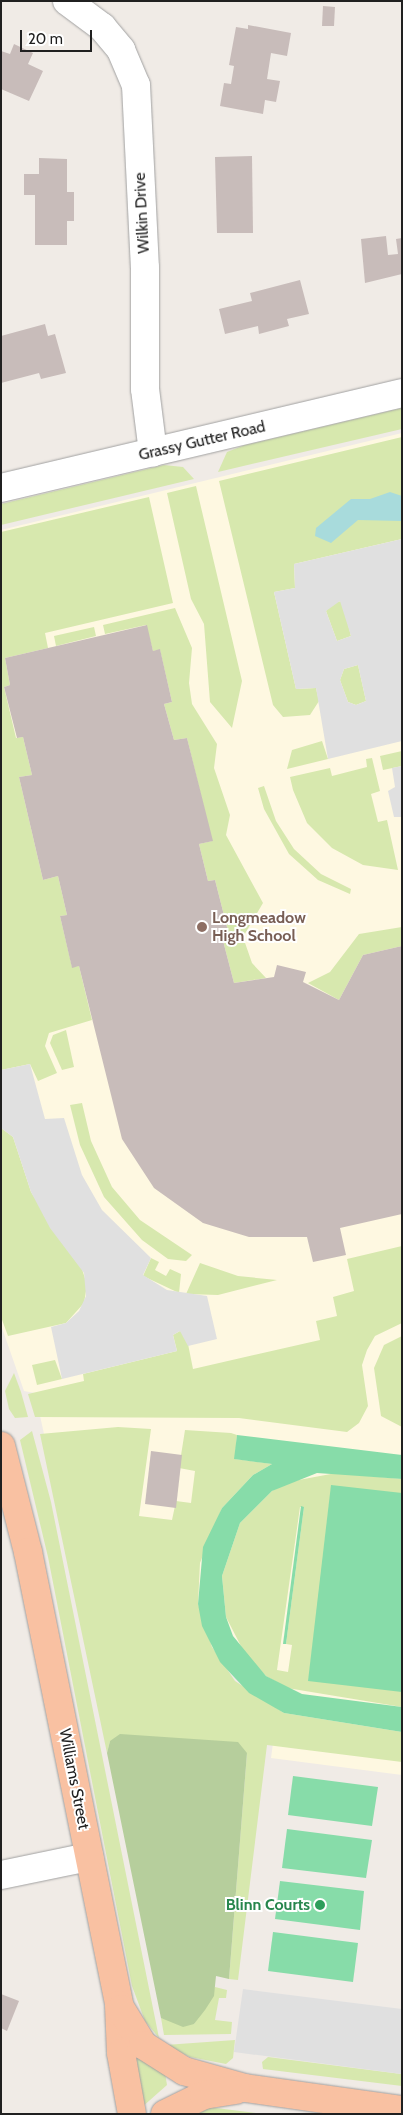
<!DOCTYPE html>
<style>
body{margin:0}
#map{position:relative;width:403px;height:2115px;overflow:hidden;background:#f0ebe6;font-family:Cabin,sans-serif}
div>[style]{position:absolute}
.education>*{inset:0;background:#fef8e1}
.grass>*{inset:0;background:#d7e8ae}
.forest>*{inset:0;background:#b6ce9c}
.pitch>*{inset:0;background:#87dca9}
.parking>*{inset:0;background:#e0e0e0}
.water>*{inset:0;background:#a8dbdc}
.building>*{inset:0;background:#c8bcba}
.roads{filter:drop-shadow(0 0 1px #a1a1a1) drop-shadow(0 0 1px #a1a1a1)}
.minor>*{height:28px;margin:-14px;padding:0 14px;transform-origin:14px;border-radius:14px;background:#fff}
.major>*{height:28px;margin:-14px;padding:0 14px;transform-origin:14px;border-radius:14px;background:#f9c1a2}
.dots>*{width:14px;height:14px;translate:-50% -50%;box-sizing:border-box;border:2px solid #fff;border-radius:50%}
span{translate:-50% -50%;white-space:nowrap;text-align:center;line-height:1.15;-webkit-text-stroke:4px #fff;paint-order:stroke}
.street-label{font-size:16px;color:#202020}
.education-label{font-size:16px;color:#785e54;font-weight:700}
.left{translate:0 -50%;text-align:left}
.leisure-label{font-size:16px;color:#27864d;font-weight:700}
.right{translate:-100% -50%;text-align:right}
.frame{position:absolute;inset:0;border:2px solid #202020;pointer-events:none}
.scale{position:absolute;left:20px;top:30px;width:72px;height:22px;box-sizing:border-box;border:2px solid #202020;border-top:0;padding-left:6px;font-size:15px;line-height:18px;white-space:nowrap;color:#202020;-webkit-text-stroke:4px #fff;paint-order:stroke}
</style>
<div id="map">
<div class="education">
<div style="clip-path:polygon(402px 433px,402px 1775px,271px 1758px,275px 1728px,44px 1434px,35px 1393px,24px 1391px,1px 1325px,1px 530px)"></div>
</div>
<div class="grass">
<div style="clip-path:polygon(402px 408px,402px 429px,218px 472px,227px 452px,245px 445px)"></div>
<div style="clip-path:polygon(402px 437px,402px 539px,294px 564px,295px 588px,274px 592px,296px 689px,316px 688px,319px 701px,310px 715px,283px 717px,273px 705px,219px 481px)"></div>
<div style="clip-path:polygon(164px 465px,183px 467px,194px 479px,1px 525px,1px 504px)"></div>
<div style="clip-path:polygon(196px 486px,242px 681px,232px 728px,210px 702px,204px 624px,191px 599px,167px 493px)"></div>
<div style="clip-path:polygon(149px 497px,173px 603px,45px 633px,48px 648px,5px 658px,10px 685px,4px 687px,16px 738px,23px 737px,32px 775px,19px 777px,43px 880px,58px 876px,67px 915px,60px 916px,72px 967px,79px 966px,92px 1020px,49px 1033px,45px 1046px,57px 1073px,38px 1081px,30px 1064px,1px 1070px,1px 532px)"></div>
<div style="clip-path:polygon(342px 601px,351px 636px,337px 641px,326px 611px,331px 603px)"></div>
<div style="clip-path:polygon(175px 608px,192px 648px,189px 683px,192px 704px,217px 744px,214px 768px,230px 815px,226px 835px,263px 903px,243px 937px,252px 963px,266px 978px,234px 983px,221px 933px,228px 931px,215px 880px,208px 881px,199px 844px,212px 841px,187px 738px,174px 740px,164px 704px,172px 702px,160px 650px,153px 651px,146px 625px,105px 634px,103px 625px)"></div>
<div style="clip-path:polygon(94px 627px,96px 636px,56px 646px,54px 636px)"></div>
<div style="clip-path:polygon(358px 665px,366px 701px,356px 705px,348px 702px,340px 680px,344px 669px)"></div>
<div style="clip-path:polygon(322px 741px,328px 759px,287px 769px,292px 750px)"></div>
<div style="clip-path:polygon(402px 751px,402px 766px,383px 770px,380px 756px)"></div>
<div style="clip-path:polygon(372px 758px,380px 791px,371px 794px,378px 822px,387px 820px,398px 870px,363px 865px,332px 848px,307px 823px,293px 790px,290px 777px,330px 768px,332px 776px,367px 767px,366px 759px)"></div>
<div style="clip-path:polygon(264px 786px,276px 821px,294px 849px,321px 874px,351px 889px,350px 894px,318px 880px,289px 854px,264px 809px,258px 788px)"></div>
<div style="clip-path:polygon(402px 927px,402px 946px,363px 955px,339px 1000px,308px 983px,330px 972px,359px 934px)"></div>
<div style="clip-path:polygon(66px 1030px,74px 1067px,62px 1070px,50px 1043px,53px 1035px)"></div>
<div style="clip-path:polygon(82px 1103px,91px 1141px,112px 1187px,140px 1220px,192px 1255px,186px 1261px,168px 1259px,142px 1240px,104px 1197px,80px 1145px,70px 1105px)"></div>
<div style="clip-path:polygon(1px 1128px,13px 1137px,31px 1192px,82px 1269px,87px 1285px,84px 1303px,66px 1323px,8px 1336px,1px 1317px)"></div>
<div style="clip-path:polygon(402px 1246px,402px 1323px,375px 1336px,367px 1350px,362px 1365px,368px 1406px,359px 1423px,347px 1432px,239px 1418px,35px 1417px,28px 1394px,84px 1381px,83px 1374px,177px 1351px,173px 1335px,180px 1331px,186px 1334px,193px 1369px,320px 1340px,316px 1321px,337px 1316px,333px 1297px,354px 1291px,347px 1259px)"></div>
<div style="clip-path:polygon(151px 1258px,159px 1262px,155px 1270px,166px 1276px,170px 1269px,181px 1274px,179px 1293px,143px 1276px)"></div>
<div style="clip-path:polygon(200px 1263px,238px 1276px,277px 1280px,218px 1295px,186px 1294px)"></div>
<div style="clip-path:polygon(402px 1336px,402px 1427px,381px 1416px,374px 1368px,384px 1345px)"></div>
<div style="clip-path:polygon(55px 1360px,62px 1379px,37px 1385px,32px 1365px)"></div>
<div style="clip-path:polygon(14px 1373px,21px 1392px,28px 1417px,15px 1418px,9px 1409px,5px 1391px)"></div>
<div style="clip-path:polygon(118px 1427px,151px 1429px,139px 1516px,172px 1520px,176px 1501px,191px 1503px,195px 1471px,179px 1468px,185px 1430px,231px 1433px,237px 1435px,235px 1459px,272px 1464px,253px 1475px,222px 1508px,200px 1563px,198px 1604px,212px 1647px,235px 1681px,284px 1713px,402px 1732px,402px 1762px,267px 1745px,238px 1980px,229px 1979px,247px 1753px,110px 1741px,107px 1753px,40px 1434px)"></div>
<div style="clip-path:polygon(32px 1431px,51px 1502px,159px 2038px,145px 2021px,132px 1986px,48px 1557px,20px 1440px)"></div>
<div style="clip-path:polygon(evenodd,336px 1473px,402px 1479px,402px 1707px,287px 1688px,266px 1676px,244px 1652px,226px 1617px,222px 1576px,240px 1523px,272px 1491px,288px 1482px,336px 1473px,300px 1507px,304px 1507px,286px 1644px,292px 1645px,288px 1672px,277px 1670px,300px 1507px)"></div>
<div style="clip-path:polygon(215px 1987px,227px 1990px,226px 1998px,219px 1998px,215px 2020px,232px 2022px,231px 2034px,164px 2035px,161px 2018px,194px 2024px)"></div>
<div style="clip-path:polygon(235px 2040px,233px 2058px,226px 2064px,190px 2057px,165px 2045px)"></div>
<div style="clip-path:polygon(130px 2052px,165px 2073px,167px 2085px,141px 2108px)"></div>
<div style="clip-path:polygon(268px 2057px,401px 2074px,402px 2086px,263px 2069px,262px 2062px)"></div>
<div style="clip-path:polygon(208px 2107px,263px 2114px,187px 2114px)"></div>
</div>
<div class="forest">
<div style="clip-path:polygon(120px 1734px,238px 1742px,247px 1753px,229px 1979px,216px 1976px,214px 1996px,205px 2010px,194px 2024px,183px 2027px,161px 2018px,107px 1753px,110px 1741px)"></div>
</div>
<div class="pitch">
<div style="clip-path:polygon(237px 1435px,402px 1455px,402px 1479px,317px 1473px,272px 1491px,240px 1523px,222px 1576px,226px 1617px,233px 1636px,266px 1676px,302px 1694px,402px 1707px,402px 1732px,284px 1713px,249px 1693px,220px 1662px,202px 1626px,198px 1604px,203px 1547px,222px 1508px,253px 1475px,272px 1464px,234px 1459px)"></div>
<div style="clip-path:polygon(331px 1485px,402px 1493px,402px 1692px,308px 1681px)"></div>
<div style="clip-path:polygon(301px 1506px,304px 1507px,286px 1644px,283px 1644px)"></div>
<div style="clip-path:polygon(293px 1776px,378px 1787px,372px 1826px,288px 1815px)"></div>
<div style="clip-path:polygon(287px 1829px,372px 1840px,366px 1878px,282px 1868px)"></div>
<div style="clip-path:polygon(280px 1881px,364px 1891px,360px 1930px,275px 1919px)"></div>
<div style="clip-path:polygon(273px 1932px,358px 1943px,353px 1982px,268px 1971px)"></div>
</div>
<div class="parking">
<div style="clip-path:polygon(evenodd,402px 539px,402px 741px,328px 759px,316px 688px,296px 689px,274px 592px,295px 588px,294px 564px,402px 539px,340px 601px,351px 636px,337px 641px,326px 611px,340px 601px,402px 539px,358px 665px,366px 701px,356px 705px,348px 702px,340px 680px,344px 669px,358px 665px)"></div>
<div style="clip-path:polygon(402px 766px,402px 817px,394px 817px,388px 791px,395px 787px,392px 768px)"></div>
<div style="clip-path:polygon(30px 1064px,45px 1119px,64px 1118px,82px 1175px,102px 1210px,151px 1258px,143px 1275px,167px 1290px,207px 1296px,217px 1339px,188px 1346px,180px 1331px,173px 1335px,177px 1351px,62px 1379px,51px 1327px,66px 1323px,79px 1311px,86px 1296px,84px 1273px,50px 1228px,31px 1192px,13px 1137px,1px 1128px,1px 1070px)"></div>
<div style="clip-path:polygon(243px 1989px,402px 2009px,402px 2074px,234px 2052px)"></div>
</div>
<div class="water">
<div style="clip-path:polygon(390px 492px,402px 496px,402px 521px,358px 520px,331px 543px,315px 536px,316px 528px,351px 499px,370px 499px)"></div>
</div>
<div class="building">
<div style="clip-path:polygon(323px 6px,335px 7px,334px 26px,322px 26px)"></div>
<div style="clip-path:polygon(248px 25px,291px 33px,287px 56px,271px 53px,267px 79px,280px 81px,276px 102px,265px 100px,263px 114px,220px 106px,224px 83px,231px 84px,234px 66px,229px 65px,236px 27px,248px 29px)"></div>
<div style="clip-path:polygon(14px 44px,33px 53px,28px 64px,43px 71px,29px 101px,1px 89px,1px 51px,10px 54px)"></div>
<div style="clip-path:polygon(252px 156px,253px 233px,217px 233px,215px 157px)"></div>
<div style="clip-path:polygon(39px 158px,67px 159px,67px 192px,74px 192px,74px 221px,67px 221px,67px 245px,35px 245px,35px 195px,24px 195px,24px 174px,39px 174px)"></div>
<div style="clip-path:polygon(386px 236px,388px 255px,398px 254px,396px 239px,402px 238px,402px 274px,365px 283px,361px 239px)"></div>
<div style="clip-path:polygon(300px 280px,309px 314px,287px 319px,289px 326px,259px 334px,258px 326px,225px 334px,219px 309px,252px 301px,250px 293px)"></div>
<div style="clip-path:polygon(45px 324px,48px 336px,55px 334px,66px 373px,41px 379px,39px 373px,1px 383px,1px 336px)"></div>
<div style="clip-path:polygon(147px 625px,153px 651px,160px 649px,172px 702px,164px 704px,174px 740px,187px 738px,213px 841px,199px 844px,208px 881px,215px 880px,228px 931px,221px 933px,234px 983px,274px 977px,277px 965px,306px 972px,303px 982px,339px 1000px,363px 955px,402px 946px,402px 1214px,340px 1228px,346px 1255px,313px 1262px,307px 1237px,249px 1237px,203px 1223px,154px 1188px,122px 1139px,79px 966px,72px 968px,60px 916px,67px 915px,58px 876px,43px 880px,19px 777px,32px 775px,23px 737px,17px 738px,4px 687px,10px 685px,5px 658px)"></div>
<div style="clip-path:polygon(151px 1451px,182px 1455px,176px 1508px,145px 1504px)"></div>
<div style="clip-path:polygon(1px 1994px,19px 2001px,7px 2031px,1px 2028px)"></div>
</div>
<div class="roads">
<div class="minor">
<div style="left:67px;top:1px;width:44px;rotate:36.6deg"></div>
<div style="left:102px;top:27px;width:30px;rotate:50deg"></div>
<div style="left:121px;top:50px;width:38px;rotate:67deg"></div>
<div style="left:136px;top:85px;width:183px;rotate:87.2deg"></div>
<div style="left:145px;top:268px;width:121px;rotate:90deg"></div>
<div style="left:145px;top:389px;width:64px;rotate:82.8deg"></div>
<div style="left:1px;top:488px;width:412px;rotate:-13.3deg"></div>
<div style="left:1px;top:1875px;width:90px;rotate:-11.6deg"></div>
</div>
<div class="major">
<div style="left:1px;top:1446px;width:109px;rotate:75.7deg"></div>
<div style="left:28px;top:1552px;width:462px;rotate:78.6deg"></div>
<div style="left:119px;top:2005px;width:48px;rotate:87.6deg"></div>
<div style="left:121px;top:2053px;width:62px;rotate:79.8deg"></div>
<div style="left:121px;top:2009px;width:42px;rotate:58.6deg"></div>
<div style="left:143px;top:2045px;width:49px;rotate:32.4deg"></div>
<div style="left:184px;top:2071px;width:63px;rotate:15.6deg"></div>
<div style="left:245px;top:2088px;width:159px;rotate:8deg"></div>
<div style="left:165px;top:2114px;width:43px;rotate:-26deg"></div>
<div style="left:204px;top:2095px;width:32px;rotate:-9deg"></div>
</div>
</div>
<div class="dots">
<div style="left:202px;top:927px;background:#8d6e63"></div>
<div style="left:320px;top:1905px;background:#2e9e5b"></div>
</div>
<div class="street-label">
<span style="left:142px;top:213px;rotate:-93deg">Wilkin Drive</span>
<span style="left:202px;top:441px;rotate:-13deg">Grassy Gutter Road</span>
<span style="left:74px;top:1779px;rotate:79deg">Williams Street</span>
</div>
<div class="education-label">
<span class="left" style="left:212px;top:927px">Longmeadow<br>High School</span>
</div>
<div class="leisure-label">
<span class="right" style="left:310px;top:1905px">Blinn Courts</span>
</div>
<div class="frame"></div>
<div class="scale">20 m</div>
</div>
